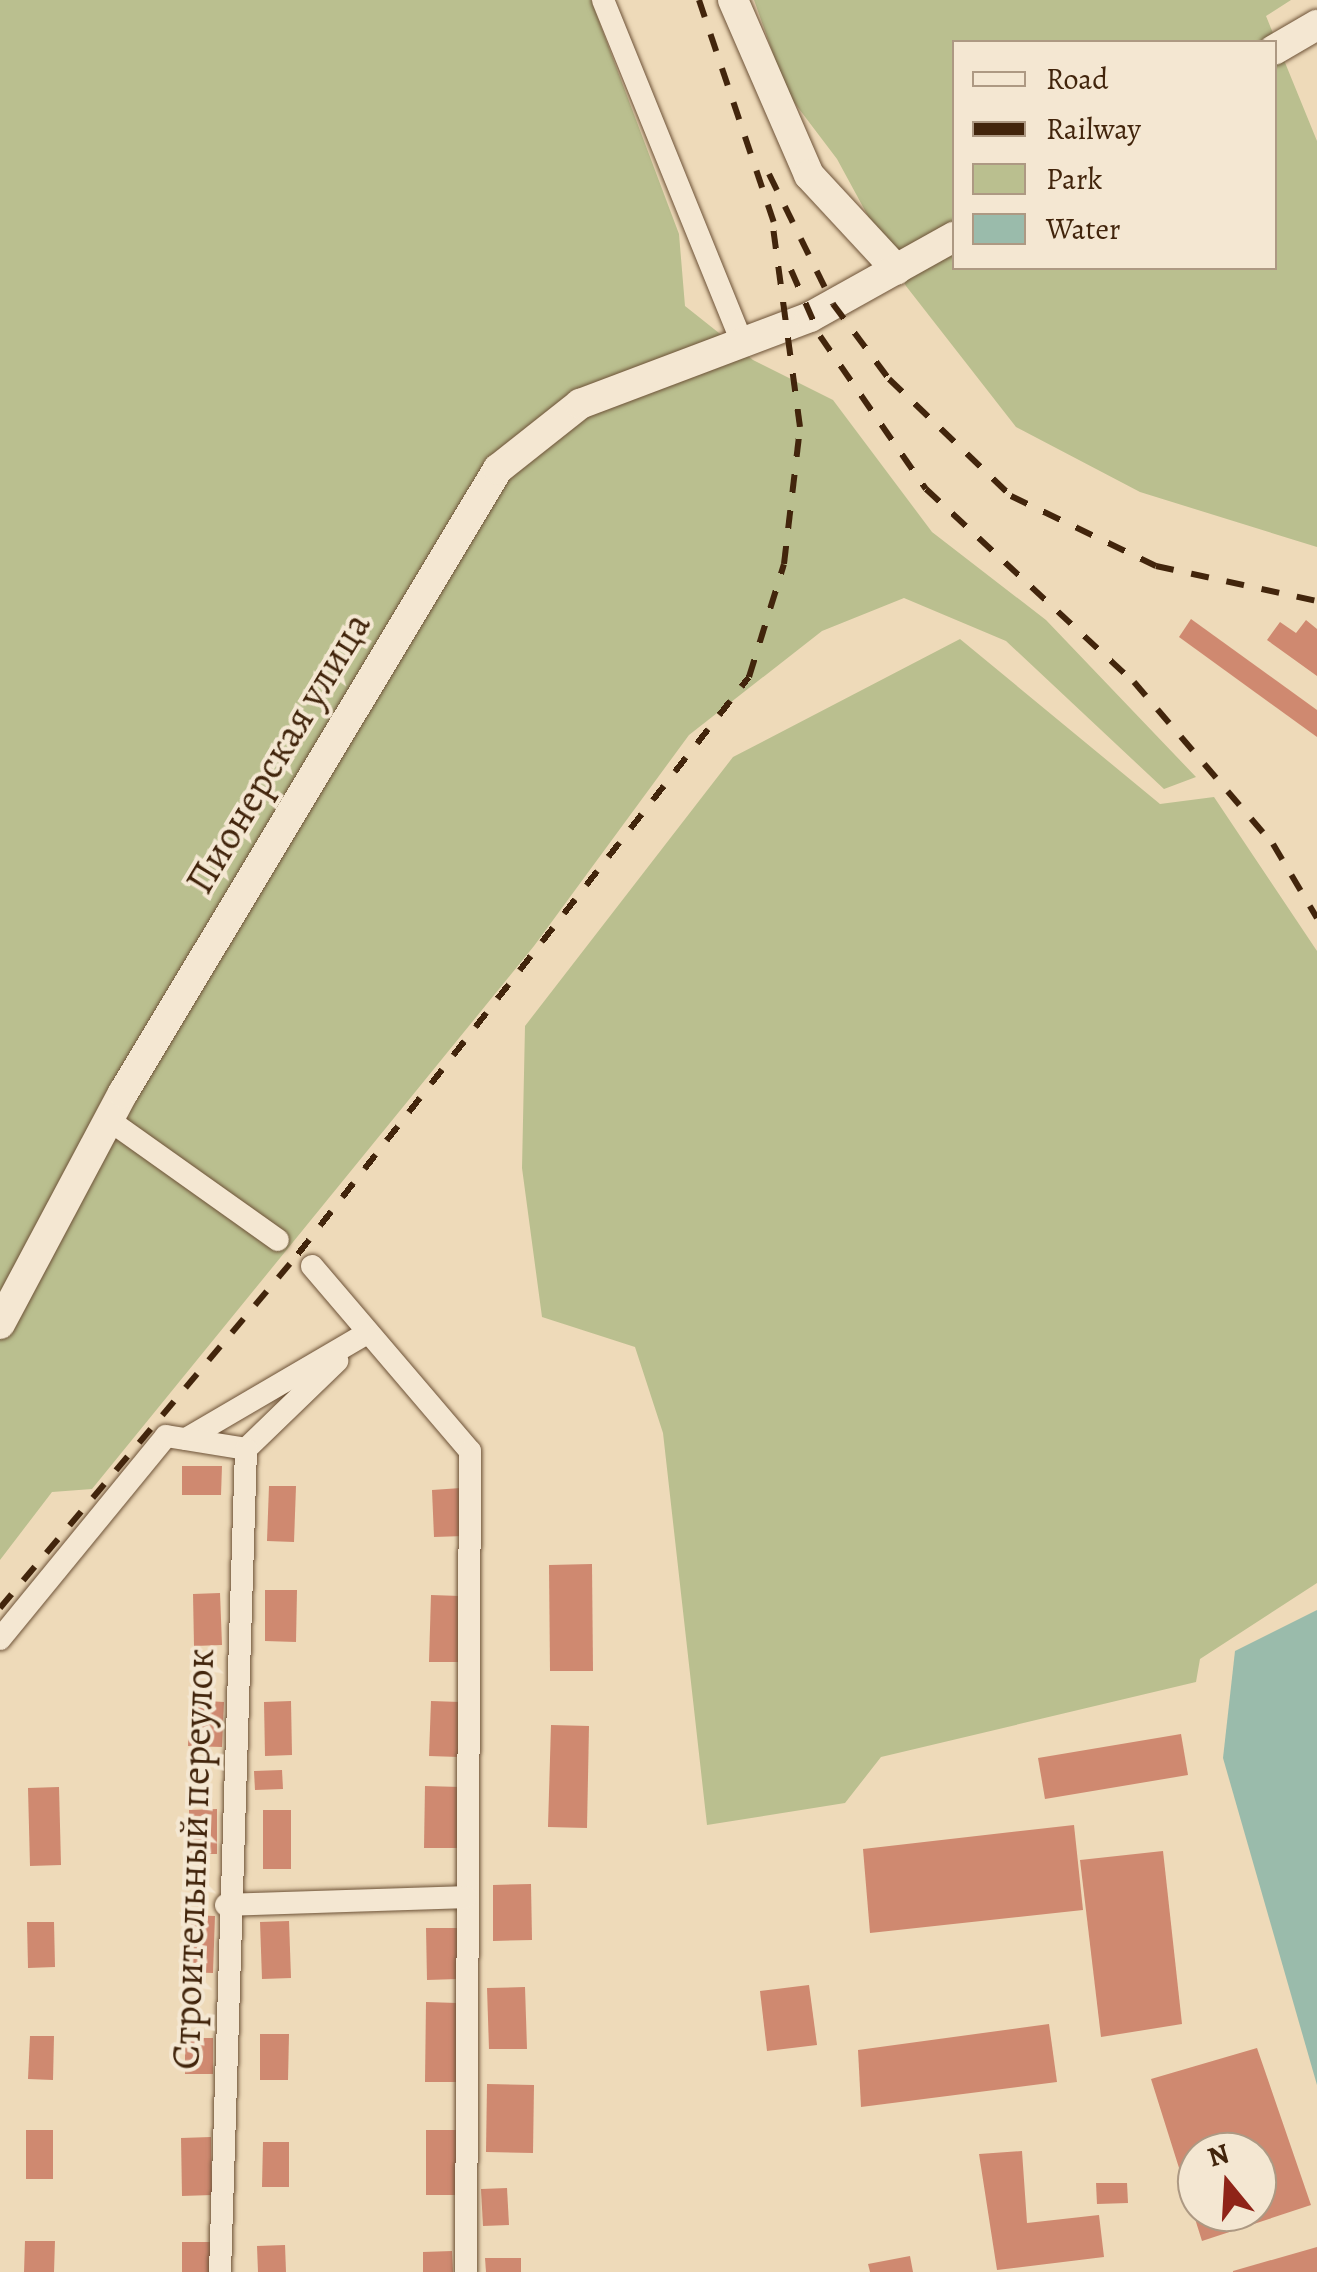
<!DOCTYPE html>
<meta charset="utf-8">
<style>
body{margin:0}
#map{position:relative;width:1317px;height:2272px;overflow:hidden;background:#eedab9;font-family:Alegreya,serif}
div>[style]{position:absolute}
.green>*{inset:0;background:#babf8f}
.water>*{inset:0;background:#9abbab}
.building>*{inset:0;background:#cf8970}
.roads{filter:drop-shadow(0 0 2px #6d5237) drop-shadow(0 0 2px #6d5237)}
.minor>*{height:22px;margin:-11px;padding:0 11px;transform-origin:11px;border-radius:11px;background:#f4e7d2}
.tertiary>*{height:30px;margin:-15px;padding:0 15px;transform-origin:15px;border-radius:15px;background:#f4e7d2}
.rail>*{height:6px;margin-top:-3px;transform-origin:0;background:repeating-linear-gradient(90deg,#42250c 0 18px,transparent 0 36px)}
span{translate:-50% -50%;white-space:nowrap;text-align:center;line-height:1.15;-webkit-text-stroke:8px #f4e7d2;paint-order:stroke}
.street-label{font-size:40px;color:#42250c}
.legend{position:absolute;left:952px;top:40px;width:325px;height:230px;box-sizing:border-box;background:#f4e7d2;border:2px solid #ad9983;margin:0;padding:12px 18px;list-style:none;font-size:30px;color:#42250c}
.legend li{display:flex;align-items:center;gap:20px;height:50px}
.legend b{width:50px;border:2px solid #ad9983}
.north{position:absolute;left:1177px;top:2132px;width:100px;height:100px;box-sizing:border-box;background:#f4e7d2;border:2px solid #ad9983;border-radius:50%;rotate:342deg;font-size:28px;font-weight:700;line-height:40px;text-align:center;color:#42250c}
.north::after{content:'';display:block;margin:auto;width:35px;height:45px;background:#8f2418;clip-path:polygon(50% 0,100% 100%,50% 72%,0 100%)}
</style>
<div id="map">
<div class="green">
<div style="clip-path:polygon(0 0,591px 0,679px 234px,685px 306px,753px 360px,833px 400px,932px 532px,1046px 620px,1196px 777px,1164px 789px,1006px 641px,904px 598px,822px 631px,689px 735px,534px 946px,92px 1489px,52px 1492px,0 1560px)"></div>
<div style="clip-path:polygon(evenodd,754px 0,1291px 0,1266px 16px,1317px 141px,1317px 547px,1140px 492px,1016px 427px,906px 286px,837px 159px,787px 93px,754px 0,954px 42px,1274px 42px,1274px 268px,954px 268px,954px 42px)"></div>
<div style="clip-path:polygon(960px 639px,1160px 804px,1214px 797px,1317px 951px,1317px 1583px,1200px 1659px,1196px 1682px,881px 1757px,845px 1803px,707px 1825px,663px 1433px,635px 1347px,542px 1317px,522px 1168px,525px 1026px,733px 757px)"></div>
</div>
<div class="water">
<div style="clip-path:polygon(1317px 1610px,1317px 2085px,1223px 1758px,1235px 1651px)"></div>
</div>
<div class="building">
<div style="clip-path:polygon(1191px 619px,1317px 710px,1317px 737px,1179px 637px)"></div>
<div style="clip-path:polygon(1306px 620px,1317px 629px,1317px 676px,1267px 640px,1280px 622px,1296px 633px)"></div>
<div style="clip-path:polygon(182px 1466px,222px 1466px,221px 1495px,182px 1495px)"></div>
<div style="clip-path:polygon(269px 1486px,296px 1486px,294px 1542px,267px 1541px)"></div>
<div style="clip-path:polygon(461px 1488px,464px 1536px,434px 1537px,432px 1490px)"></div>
<div style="clip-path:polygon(592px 1564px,593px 1671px,550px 1671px,549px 1565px)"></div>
<div style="clip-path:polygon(265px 1590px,297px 1590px,296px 1642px,265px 1641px)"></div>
<div style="clip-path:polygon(220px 1593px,222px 1645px,194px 1646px,193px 1594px)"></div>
<div style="clip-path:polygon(431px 1595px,460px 1596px,459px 1662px,429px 1662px)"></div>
<div style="clip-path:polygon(190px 1700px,224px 1702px,222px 1747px,188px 1746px)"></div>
<div style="clip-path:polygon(291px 1701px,292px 1755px,265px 1756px,264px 1702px)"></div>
<div style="clip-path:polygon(431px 1701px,460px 1702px,459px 1757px,429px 1756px)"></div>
<div style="clip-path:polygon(551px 1725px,589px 1726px,587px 1828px,548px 1827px)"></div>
<div style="clip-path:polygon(1181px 1734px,1188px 1775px,1045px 1799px,1038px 1758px)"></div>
<div style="clip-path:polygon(282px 1770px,283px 1789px,255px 1790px,254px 1771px)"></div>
<div style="clip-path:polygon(425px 1786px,460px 1787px,459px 1848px,424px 1848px)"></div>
<div style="clip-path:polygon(59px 1787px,61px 1865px,30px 1866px,28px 1788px)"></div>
<div style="clip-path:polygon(217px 1809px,217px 1854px,190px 1854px,189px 1810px)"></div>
<div style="clip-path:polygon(263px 1810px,291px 1810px,291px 1869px,263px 1869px)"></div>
<div style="clip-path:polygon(1074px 1825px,1083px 1910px,870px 1933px,863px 1849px)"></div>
<div style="clip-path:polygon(1163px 1851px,1182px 2024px,1101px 2037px,1080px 1860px)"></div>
<div style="clip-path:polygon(531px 1884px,532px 1940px,493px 1941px,493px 1885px)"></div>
<div style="clip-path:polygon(188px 1915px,215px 1916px,213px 1973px,186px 1972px)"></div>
<div style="clip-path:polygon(289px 1921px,291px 1978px,262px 1979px,260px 1922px)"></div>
<div style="clip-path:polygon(27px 1922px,54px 1922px,55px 1967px,28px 1968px)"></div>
<div style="clip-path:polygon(426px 1928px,457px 1928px,458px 1979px,427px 1980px)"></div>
<div style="clip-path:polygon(809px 1985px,817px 2045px,767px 2051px,760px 1991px)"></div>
<div style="clip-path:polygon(525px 1987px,527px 2049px,489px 2049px,487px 1988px)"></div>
<div style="clip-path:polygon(426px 2002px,457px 2003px,456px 2082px,425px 2082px)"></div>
<div style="clip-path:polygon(1049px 2024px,1057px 2082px,861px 2107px,858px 2050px)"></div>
<div style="clip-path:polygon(260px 2034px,289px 2034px,288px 2080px,260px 2080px)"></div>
<div style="clip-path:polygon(30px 2036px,54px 2036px,53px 2080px,28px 2079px)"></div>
<div style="clip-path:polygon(185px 2038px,213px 2038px,213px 2074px,185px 2074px)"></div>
<div style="clip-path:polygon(evenodd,1257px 2048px,1311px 2205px,1202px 2241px,1151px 2079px,1257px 2048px,1197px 2152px,1257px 2152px,1257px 2212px,1197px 2212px,1197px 2152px)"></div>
<div style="clip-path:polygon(487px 2084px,534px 2085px,533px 2153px,486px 2152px)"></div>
<div style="clip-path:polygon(26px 2130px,53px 2130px,53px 2179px,26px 2179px)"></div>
<div style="clip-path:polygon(426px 2130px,456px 2130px,456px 2195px,426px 2195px)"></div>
<div style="clip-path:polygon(211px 2137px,212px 2195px,182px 2196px,181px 2138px)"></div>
<div style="clip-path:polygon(263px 2142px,289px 2142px,289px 2187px,262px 2187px)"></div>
<div style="clip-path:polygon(1022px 2151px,1027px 2223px,1099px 2215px,1104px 2257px,997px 2270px,979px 2154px)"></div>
<div style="clip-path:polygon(1096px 2183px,1127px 2183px,1128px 2203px,1097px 2204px)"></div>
<div style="clip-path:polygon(507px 2188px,509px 2225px,483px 2226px,481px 2189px)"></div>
<div style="clip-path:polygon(25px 2241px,55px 2241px,54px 2272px,24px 2272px)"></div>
<div style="clip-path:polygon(182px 2242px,212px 2242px,212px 2272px,182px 2272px)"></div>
<div style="clip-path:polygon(285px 2245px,286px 2272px,258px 2272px,257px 2246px)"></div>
<div style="clip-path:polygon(1317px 2247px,1317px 2272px,1233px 2272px,1233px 2271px)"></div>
<div style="clip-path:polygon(452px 2251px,453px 2272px,423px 2272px,423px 2252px)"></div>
<div style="clip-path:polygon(910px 2256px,913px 2272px,870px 2272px,868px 2264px)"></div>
<div style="clip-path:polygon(485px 2258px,521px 2258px,521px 2272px,486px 2272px)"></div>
</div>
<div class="roads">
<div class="minor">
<div style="left:603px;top:0;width:370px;rotate:67.9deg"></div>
<div style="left:109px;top:1120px;width:207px;rotate:35.4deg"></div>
<div style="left:312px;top:1266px;width:243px;rotate:49.5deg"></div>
<div style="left:470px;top:1451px;width:821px;rotate:90.28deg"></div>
<div style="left:186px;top:1439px;width:204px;rotate:-30.3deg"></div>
<div style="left:246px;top:1449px;width:127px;rotate:-44deg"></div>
<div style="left:0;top:1639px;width:262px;rotate:-50.7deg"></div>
<div style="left:166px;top:1436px;width:81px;rotate:9.2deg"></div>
<div style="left:226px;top:1905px;width:240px;rotate:-1.9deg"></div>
<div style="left:220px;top:2272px;width:823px;rotate:-88.19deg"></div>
</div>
<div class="tertiary">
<div style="left:733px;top:0;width:191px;rotate:66.5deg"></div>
<div style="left:809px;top:175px;width:129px;rotate:47.2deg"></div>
<div style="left:1274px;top:50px;width:50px;rotate:-30.2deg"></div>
<div style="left:0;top:1324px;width:262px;rotate:-62deg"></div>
<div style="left:123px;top:1093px;width:728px;rotate:-59deg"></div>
<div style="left:498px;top:469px;width:105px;rotate:-38.4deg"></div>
<div style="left:580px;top:404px;width:246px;rotate:-20.7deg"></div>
<div style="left:810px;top:317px;width:165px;rotate:-29.1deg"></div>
</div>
</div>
<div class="rail">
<div style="left:699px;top:0;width:245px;rotate:71.4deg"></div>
<div style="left:769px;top:174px;width:145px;rotate:63.8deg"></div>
<div style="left:833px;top:304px;width:94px;rotate:53.3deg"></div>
<div style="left:889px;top:379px;width:169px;rotate:43.8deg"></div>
<div style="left:1011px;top:496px;width:161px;rotate:25.8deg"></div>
<div style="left:1156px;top:566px;width:165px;rotate:12.3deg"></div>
<div style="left:791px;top:270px;width:72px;rotate:66.3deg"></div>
<div style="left:820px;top:336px;width:186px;rotate:55.3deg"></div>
<div style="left:926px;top:489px;width:284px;rotate:42.9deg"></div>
<div style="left:1134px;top:682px;width:213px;rotate:49.4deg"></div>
<div style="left:1273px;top:844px;width:86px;rotate:59.3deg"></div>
<div style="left:0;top:1608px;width:463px;rotate:-49.9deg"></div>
<div style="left:298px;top:1254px;width:732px;rotate:-51.99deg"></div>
<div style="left:749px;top:677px;width:118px;rotate:-72.8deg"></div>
<div style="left:784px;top:564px;width:138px;rotate:-83.3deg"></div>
<div style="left:800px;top:427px;width:208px;rotate:-97.7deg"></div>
</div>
<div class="street-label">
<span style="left:278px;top:753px;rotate:-59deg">Пионерская улица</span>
<span style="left:193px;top:1859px;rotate:-88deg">Строительный переулок</span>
</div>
<ul class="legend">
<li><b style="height:12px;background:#f4e7d2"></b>Road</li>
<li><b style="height:12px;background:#42250c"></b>Railway</li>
<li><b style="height:28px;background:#babf8f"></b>Park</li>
<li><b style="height:28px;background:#9abbab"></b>Water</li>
</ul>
<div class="north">N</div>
</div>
